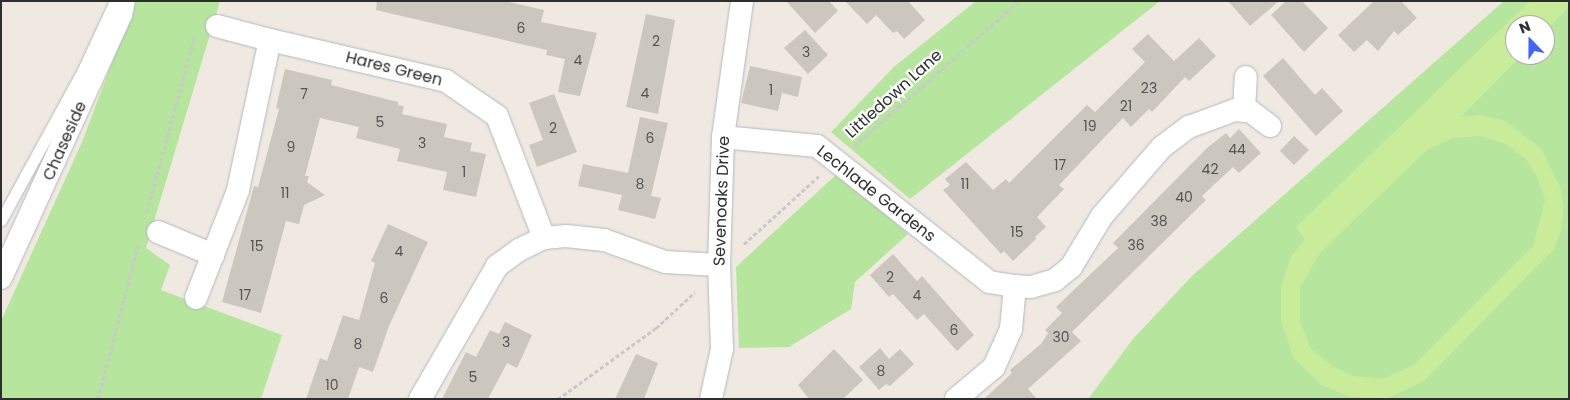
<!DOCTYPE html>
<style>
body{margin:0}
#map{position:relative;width:1570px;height:400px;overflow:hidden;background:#efe9e1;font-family:Poppins,sans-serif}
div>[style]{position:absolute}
.green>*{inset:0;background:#b6e59e}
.pitch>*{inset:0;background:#c9ec9a}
.building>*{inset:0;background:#cbc7bf}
.path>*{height:3px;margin-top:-1.5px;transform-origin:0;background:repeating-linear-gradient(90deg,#c9c9c9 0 4px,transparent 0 6.5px)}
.roads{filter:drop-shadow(0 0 1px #b4b7c1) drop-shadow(0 0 1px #b4b7c1)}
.lane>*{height:11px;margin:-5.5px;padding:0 5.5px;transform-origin:5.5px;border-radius:5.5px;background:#fff}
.street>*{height:22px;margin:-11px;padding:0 11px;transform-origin:11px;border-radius:11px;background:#fff}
span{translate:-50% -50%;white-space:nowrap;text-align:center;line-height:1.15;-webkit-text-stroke:4.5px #fff;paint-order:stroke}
.number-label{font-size:14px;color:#555452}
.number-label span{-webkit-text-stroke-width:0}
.street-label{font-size:16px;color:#2e2e2e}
.frame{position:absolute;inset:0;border:2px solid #2e2e2e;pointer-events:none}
.north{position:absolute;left:1505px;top:15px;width:50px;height:50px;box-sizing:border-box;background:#fff;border:1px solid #ababab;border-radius:50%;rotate:338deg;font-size:14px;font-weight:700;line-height:20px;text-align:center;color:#2e2e2e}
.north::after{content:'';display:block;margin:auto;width:18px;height:22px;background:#4264fb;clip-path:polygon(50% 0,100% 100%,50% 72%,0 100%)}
</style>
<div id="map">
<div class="green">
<div style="clip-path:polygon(135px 1px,220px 1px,146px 248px,170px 265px,161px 290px,282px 335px,261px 399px,1px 399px,1px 321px,82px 142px)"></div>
<div style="clip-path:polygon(976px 1px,1160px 1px,910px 199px,831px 132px,895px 66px)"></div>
<div style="clip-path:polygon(evenodd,1504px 1px,1569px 1px,1569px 399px,1088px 399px,1133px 339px,1192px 276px,1504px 1px,1515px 25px,1545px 25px,1545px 55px,1515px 55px,1515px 25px)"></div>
<div style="clip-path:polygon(838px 173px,908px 234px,855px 282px,851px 309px,789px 347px,739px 348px,736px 267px)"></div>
</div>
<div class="pitch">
<div style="clip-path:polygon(evenodd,1530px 1px,1569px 1px,1569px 7px,1545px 31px,1545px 25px,1515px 25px,1515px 55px,1522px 55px,1461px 117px,1481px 115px,1505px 121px,1541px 148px,1560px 187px,1564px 207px,1561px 230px,1554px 249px,1424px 381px,1389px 398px,1350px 397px,1322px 385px,1294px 359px,1281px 320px,1281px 287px,1291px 256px,1305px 240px,1296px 227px,1530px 1px,1481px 136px,1508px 145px,1526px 159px,1538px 179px,1545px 200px,1533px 246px,1414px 365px,1383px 379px,1354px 376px,1332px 366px,1311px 349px,1300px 321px,1300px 287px,1320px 253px,1427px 150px,1453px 138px,1481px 136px)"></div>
</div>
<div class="building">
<div style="clip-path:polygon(377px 1px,505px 1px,544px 10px,541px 22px,597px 33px,580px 96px,558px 92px,565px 59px,546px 55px,547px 50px,376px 10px)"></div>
<div style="clip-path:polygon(786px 1px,829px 1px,838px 11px,815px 33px)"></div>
<div style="clip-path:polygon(845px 1px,908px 1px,925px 20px,904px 39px,897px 31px,893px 33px,876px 15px,867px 24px)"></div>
<div style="clip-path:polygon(1228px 1px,1279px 1px,1250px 26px)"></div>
<div style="clip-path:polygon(1286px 1px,1302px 1px,1328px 28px,1304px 52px,1271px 15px)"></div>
<div style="clip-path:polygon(1374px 1px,1401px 1px,1417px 18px,1398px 35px,1394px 31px,1378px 51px,1367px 40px,1354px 52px,1338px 35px)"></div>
<div style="clip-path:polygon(646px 14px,675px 20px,658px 114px,626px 107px)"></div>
<div style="clip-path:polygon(805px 30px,828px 55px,808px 74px,784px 48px)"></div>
<div style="clip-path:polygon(1148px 34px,1174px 61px,1199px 38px,1216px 56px,1189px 81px,1185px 77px,1152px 112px,1149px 109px,1131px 127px,1123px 118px,1059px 185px,1064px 189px,1037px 217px,1046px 227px,1035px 237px,1036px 239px,1013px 261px,1004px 251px,1001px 254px,943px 190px,950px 185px,945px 179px,966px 162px,993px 190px,1006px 179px,1009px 183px,1087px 105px,1095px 112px,1145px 62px,1132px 49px)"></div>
<div style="clip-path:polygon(1283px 58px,1315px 95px,1322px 88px,1343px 111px,1316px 136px,1263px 76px)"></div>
<div style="clip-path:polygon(750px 66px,802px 77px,798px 97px,782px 93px,778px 111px,741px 103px)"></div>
<div style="clip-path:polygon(285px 69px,332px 80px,331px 85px,398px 102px,398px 105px,404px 106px,402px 114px,447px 124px,444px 137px,472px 143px,470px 151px,486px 154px,476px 197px,443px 190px,447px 172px,397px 161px,400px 149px,356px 138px,359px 127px,320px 118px,305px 176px,309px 176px,307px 182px,325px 195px,304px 205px,299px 224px,286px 221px,261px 313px,222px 302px,254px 186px,258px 187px,279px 109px,276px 108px)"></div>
<div style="clip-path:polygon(554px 94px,577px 152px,537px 167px,529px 145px,543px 140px,529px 103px)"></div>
<div style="clip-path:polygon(640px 117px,668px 123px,651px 196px,661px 198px,655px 219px,618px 210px,622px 195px,578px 186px,583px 164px,628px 173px)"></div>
<div style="clip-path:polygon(1239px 129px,1261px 153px,1239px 173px,1233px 167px,1202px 196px,1206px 200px,1072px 332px,1081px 341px,1028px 389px,1037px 399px,984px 399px,1012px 373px,1010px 370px,1041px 344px,1048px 333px,1045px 330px,1062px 313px,1056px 307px,1118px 248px,1113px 243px,1207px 148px,1226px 133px,1230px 138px)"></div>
<div style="clip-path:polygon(1294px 136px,1309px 150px,1294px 165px,1280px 151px)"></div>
<div style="clip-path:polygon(388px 224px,428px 242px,389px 326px,373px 372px,359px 367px,348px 399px,306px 399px,320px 358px,327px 361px,343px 315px,359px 320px,375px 263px,371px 261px)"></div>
<div style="clip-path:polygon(893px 254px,917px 281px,922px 276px,974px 335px,957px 351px,924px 314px,917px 320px,893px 294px,889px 297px,870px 275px)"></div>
<div style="clip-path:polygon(505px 322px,532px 335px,517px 368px,507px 363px,488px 399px,442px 399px,466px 352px,476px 357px,490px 330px,499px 334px)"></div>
<div style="clip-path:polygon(880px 348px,889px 359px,900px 349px,914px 364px,890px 386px,886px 384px,879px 390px,859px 367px)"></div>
<div style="clip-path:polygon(834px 349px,863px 380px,843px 399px,809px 399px,798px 385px)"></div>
<div style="clip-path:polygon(636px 354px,658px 363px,644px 399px,615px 399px)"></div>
</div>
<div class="path">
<div style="left:854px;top:146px;width:220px;rotate:-41.3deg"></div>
<div style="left:147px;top:212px;width:183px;rotate:-74.8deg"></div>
<div style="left:744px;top:244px;width:101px;rotate:-42.2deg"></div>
<div style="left:98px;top:399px;width:159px;rotate:-75.4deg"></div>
<div style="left:558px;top:399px;width:121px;rotate:-35.9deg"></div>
<div style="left:656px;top:328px;width:53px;rotate:-42.7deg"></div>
</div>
<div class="roads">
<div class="lane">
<div style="left:1px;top:220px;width:169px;rotate:-61.3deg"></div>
<div style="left:82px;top:72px;width:78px;rotate:-65.1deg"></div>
</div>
<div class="street">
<div style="left:217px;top:26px;width:55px;rotate:14.8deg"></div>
<div style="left:1244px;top:111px;width:34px;rotate:-87deg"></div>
<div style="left:723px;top:137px;width:94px;rotate:5.5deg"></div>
<div style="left:817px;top:146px;width:219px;rotate:38.3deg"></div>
<div style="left:989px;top:282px;width:26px;rotate:9deg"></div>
<div style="left:158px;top:232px;width:60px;rotate:22.7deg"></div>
<div style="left:1px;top:278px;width:289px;rotate:-65.5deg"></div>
<div style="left:121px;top:15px;width:14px;rotate:-78deg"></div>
<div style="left:196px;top:298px;width:116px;rotate:-68.7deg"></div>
<div style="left:238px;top:190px;width:153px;rotate:-78deg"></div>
<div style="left:270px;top:40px;width:181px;rotate:13.1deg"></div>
<div style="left:446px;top:81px;width:62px;rotate:34.5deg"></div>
<div style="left:497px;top:116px;width:131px;rotate:68.9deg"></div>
<div style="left:420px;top:399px;width:154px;rotate:-59.9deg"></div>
<div style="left:497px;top:266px;width:27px;rotate:-36deg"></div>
<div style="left:519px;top:250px;width:28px;rotate:-26deg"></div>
<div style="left:544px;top:238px;width:22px;rotate:-5deg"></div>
<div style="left:566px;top:236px;width:38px;rotate:6deg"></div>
<div style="left:604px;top:240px;width:65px;rotate:19.8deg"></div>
<div style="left:665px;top:262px;width:54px;rotate:3.2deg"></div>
<div style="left:711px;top:399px;width:51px;rotate:-77.6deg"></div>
<div style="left:722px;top:349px;width:84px;rotate:-92deg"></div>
<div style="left:719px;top:265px;width:128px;rotate:-88.2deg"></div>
<div style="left:723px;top:137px;width:137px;rotate:-82deg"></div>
<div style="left:956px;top:399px;width:50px;rotate:-40.1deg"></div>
<div style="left:994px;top:367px;width:42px;rotate:-65.9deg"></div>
<div style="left:1011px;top:329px;width:43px;rotate:-84.7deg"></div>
<div style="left:1015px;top:286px;width:16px;rotate:4deg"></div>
<div style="left:1031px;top:287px;width:25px;rotate:-16deg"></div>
<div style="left:1055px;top:280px;width:21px;rotate:-39deg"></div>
<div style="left:1071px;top:267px;width:60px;rotate:-58.7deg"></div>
<div style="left:1102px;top:216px;width:91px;rotate:-49deg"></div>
<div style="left:1162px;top:147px;width:34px;rotate:-37deg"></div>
<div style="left:1189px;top:127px;width:49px;rotate:-20.3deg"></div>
<div style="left:1235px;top:110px;width:15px;rotate:4deg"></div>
<div style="left:1250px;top:111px;width:25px;rotate:37deg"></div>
</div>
</div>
<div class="number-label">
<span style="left:521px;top:28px">6</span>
<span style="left:656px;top:41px">2</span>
<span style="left:806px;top:52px">3</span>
<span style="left:578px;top:60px">4</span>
<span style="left:1149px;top:88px">23</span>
<span style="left:771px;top:90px">1</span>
<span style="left:645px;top:93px">4</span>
<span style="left:304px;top:94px">7</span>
<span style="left:1126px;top:106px">21</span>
<span style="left:380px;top:122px">5</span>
<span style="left:1090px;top:126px">19</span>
<span style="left:553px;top:128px">2</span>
<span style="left:650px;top:138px">6</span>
<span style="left:422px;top:143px">3</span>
<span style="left:291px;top:147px">9</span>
<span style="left:1237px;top:149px">44</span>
<span style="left:1060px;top:165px">17</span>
<span style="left:1210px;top:169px">42</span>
<span style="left:464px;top:172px">1</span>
<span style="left:640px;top:184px">8</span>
<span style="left:965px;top:184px">11</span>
<span style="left:285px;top:193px">11</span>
<span style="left:1184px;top:197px">40</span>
<span style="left:1159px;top:221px">38</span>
<span style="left:1017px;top:232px">15</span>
<span style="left:1136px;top:245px">36</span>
<span style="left:257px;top:246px">15</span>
<span style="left:399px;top:251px">4</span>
<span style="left:890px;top:277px">2</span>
<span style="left:245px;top:295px">17</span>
<span style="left:917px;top:295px">4</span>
<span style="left:384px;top:298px">6</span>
<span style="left:954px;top:330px">6</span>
<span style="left:1061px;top:337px">30</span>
<span style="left:506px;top:342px">3</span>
<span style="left:358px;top:344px">8</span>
<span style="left:881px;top:371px">8</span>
<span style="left:473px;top:377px">5</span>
<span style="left:332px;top:385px">10</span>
</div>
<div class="street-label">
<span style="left:394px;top:69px;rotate:14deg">Hares Green</span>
<span style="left:894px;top:94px;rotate:-42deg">Littledown Lane</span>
<span style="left:65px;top:141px;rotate:-66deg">Chaseside</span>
<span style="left:876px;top:194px;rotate:38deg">Lechlade Gardens</span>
<span style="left:722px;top:201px;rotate:-88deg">Sevenoaks Drive</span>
</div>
<div class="frame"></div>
<div class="north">N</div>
</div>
